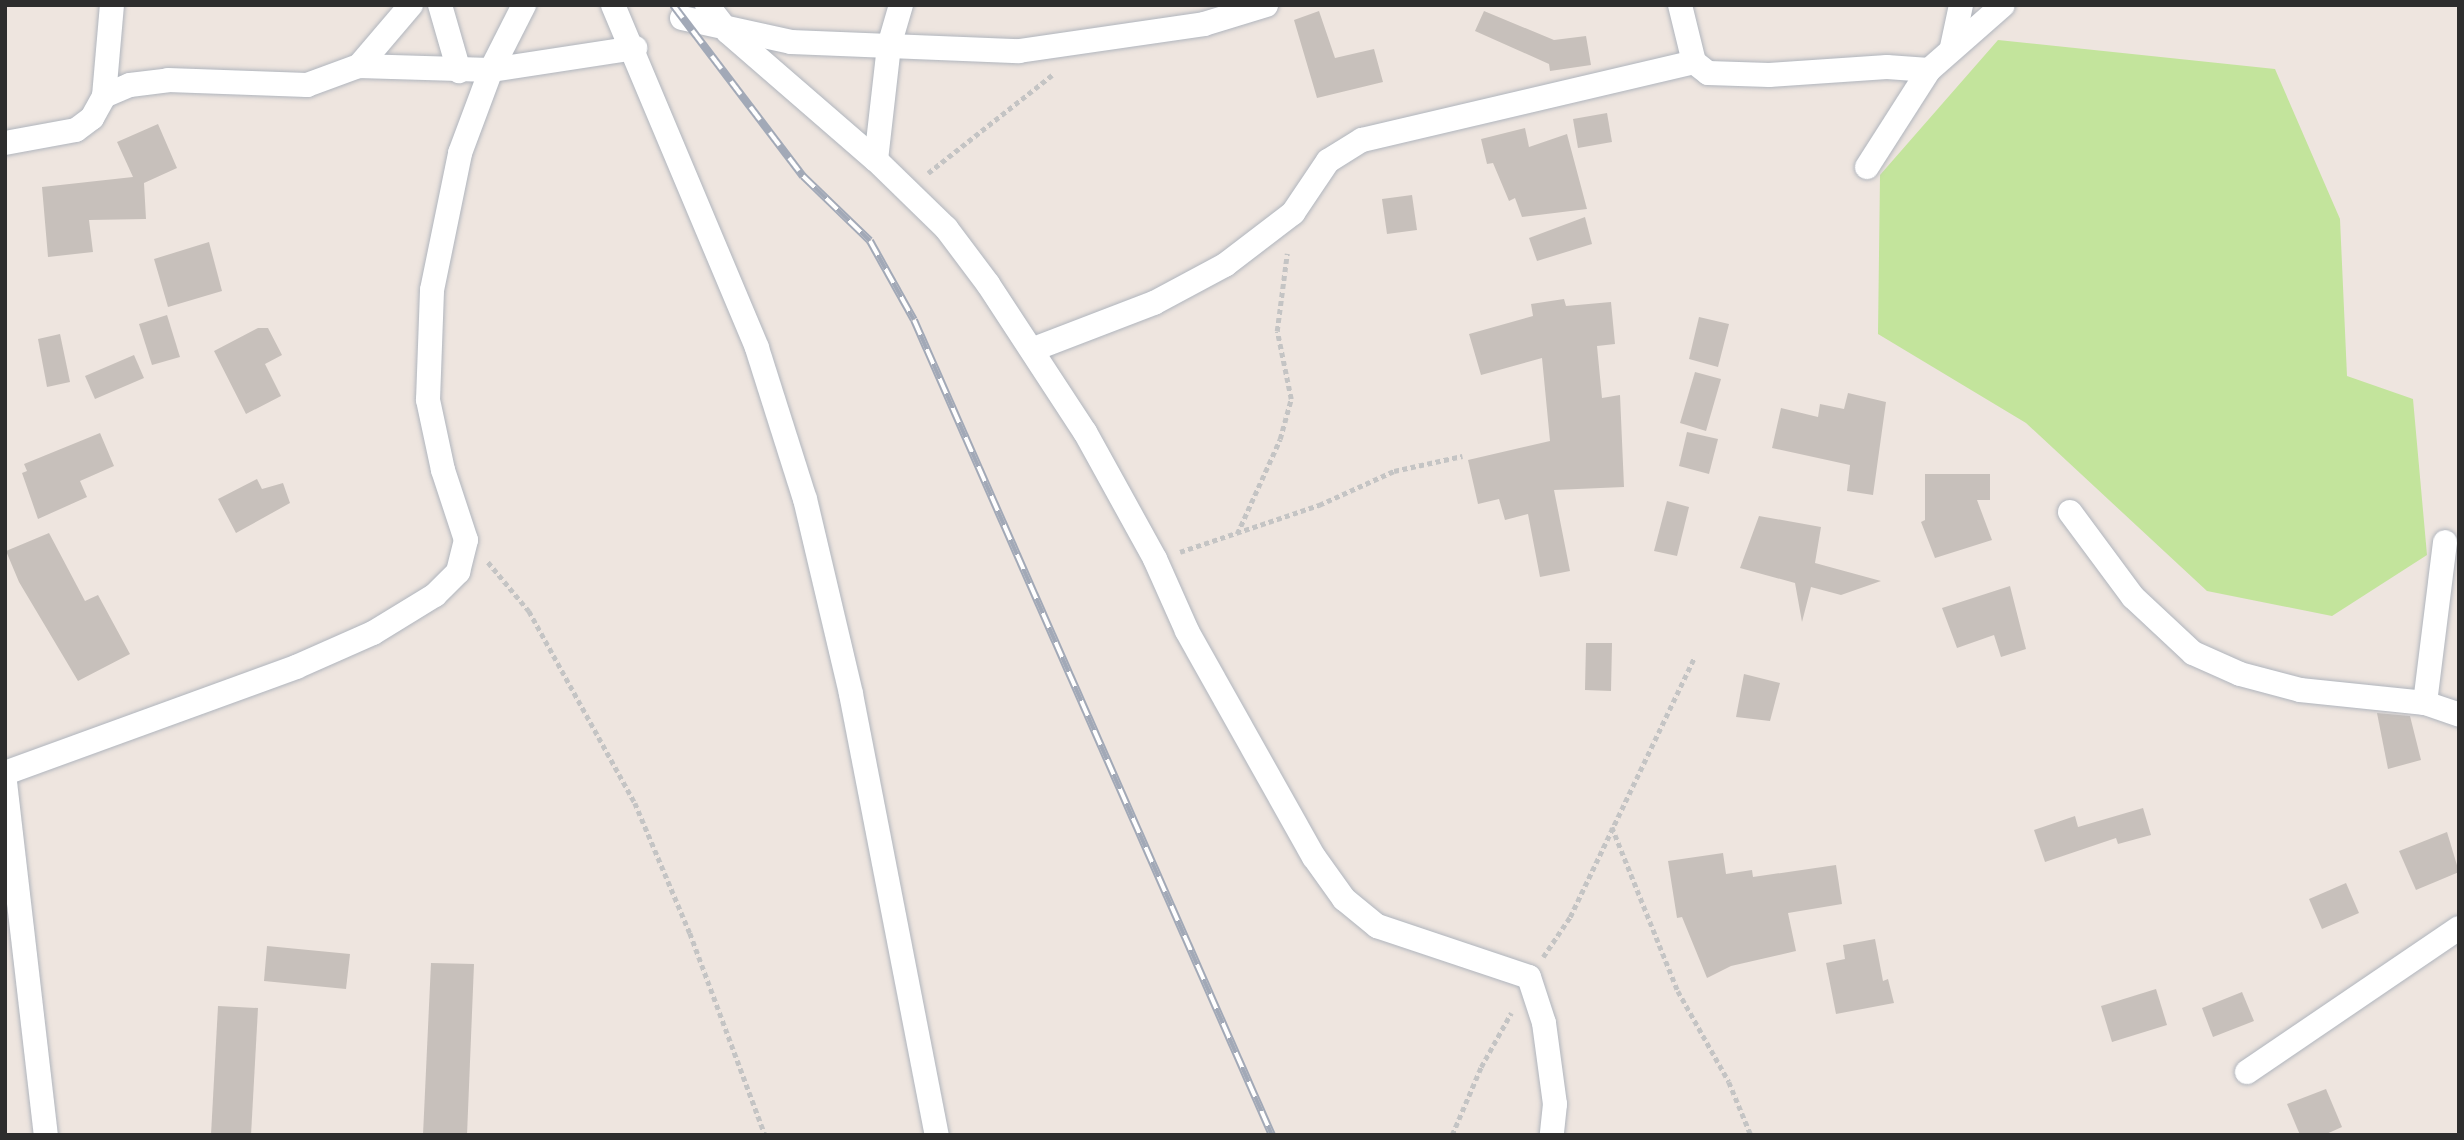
<!DOCTYPE html>
<style>
body{margin:0}
#map{position:relative;width:2464px;height:1140px;overflow:hidden;background:#eee5df;font-family:"Varela Round",sans-serif}
div>[style]{position:absolute}
.green>*{inset:0;background:#c3e49c}
.building>*{inset:0;background:#c7c0bb}
.path>*{height:4.5px;margin-top:-2.25px;transform-origin:0;background:repeating-linear-gradient(90deg,#c4c4c4 0 5px,transparent 0 8.5px)}
.roads{filter:drop-shadow(0 0 2px #b0b5bd) drop-shadow(0 0 2px #b0b5bd)}
.minor>*{height:24px;margin:-12px;padding:0 12px;transform-origin:12px;border-radius:12px;background:#fff}
.rail>*{height:8px;margin-top:-4px;transform-origin:0;background:repeating-linear-gradient(90deg,#fff 0 16px,#a2a9b7 0 32px);box-sizing:border-box;border-block:2px solid #a2a9b7}
span{translate:-50% -50%;white-space:nowrap;text-align:center;line-height:1.15;-webkit-text-stroke:5px #fff;paint-order:stroke}
.frame{position:absolute;inset:0;border:7px solid #2d2d2d;pointer-events:none}
</style>
<div id="map">
<div class="green">
<div style="clip-path:polygon(1998px 40px,2275px 69px,2340px 219px,2347px 376px,2413px 399px,2427px 555px,2332px 616px,2207px 591px,2026px 423px,1878px 334px,1880px 175px)"></div>
</div>
<div class="building">
<div style="clip-path:polygon(1319px 11px,1335px 58px,1374px 49px,1383px 82px,1317px 98px,1294px 20px)"></div>
<div style="clip-path:polygon(1484px 11px,1554px 40px,1586px 36px,1591px 65px,1550px 71px,1549px 64px,1475px 31px)"></div>
<div style="clip-path:polygon(1607px 113px,1612px 142px,1578px 148px,1573px 119px)"></div>
<div style="clip-path:polygon(158px 124px,177px 168px,144px 183px,146px 219px,89px 220px,93px 252px,48px 257px,42px 187px,133px 177px,117px 142px)"></div>
<div style="clip-path:polygon(1525px 128px,1529px 147px,1567px 134px,1587px 209px,1522px 217px,1515px 198px,1509px 201px,1493px 163px,1487px 164px,1481px 139px)"></div>
<div style="clip-path:polygon(1412px 195px,1417px 230px,1387px 234px,1382px 199px)"></div>
<div style="clip-path:polygon(1585px 217px,1592px 244px,1537px 261px,1529px 238px)"></div>
<div style="clip-path:polygon(209px 242px,222px 291px,168px 307px,154px 259px)"></div>
<div style="clip-path:polygon(1564px 299px,1566px 306px,1611px 302px,1615px 344px,1597px 346px,1602px 398px,1620px 395px,1624px 487px,1554px 490px,1570px 571px,1540px 577px,1528px 514px,1505px 520px,1499px 499px,1478px 504px,1468px 460px,1550px 441px,1542px 358px,1481px 375px,1469px 334px,1533px 316px,1531px 304px)"></div>
<div style="clip-path:polygon(167px 315px,180px 357px,152px 365px,139px 324px)"></div>
<div style="clip-path:polygon(1699px 317px,1729px 324px,1718px 367px,1689px 359px)"></div>
<div style="clip-path:polygon(258px 328px,268px 328px,282px 355px,265px 364px,281px 396px,246px 414px,214px 351px)"></div>
<div style="clip-path:polygon(60px 334px,70px 382px,47px 387px,38px 339px)"></div>
<div style="clip-path:polygon(134px 355px,144px 378px,95px 399px,85px 376px)"></div>
<div style="clip-path:polygon(1695px 372px,1721px 379px,1706px 431px,1680px 423px)"></div>
<div style="clip-path:polygon(1848px 393px,1886px 402px,1873px 495px,1847px 491px,1850px 465px,1772px 448px,1781px 408px,1818px 417px,1820px 404px,1844px 409px)"></div>
<div style="clip-path:polygon(1687px 432px,1718px 439px,1709px 474px,1679px 466px)"></div>
<div style="clip-path:polygon(100px 433px,114px 466px,80px 481px,87px 497px,38px 519px,22px 473px,27px 471px,24px 464px)"></div>
<div style="clip-path:polygon(1925px 474px,1990px 474px,1990px 500px,1977px 500px,1992px 540px,1935px 558px,1921px 522px,1925px 520px)"></div>
<div style="clip-path:polygon(257px 479px,262px 489px,283px 483px,290px 503px,236px 533px,218px 499px)"></div>
<div style="clip-path:polygon(1667px 501px,1689px 507px,1677px 556px,1654px 551px)"></div>
<div style="clip-path:polygon(1759px 516px,1821px 527px,1815px 563px,1881px 581px,1841px 595px,1811px 587px,1802px 622px,1795px 583px,1740px 568px)"></div>
<div style="clip-path:polygon(49px 533px,85px 601px,98px 595px,130px 654px,78px 681px,19px 582px,6px 551px)"></div>
<div style="clip-path:polygon(2010px 586px,2026px 649px,2001px 657px,1994px 635px,1957px 648px,1942px 608px)"></div>
<div style="clip-path:polygon(1586px 643px,1612px 643px,1611px 691px,1585px 690px)"></div>
<div style="clip-path:polygon(1744px 674px,1780px 683px,1770px 721px,1736px 717px)"></div>
<div style="clip-path:polygon(2377px 713px,2410px 716px,2421px 760px,2388px 769px)"></div>
<div style="clip-path:polygon(2143px 808px,2151px 835px,2118px 844px,2116px 838px,2045px 862px,2034px 830px,2075px 816px,2078px 827px)"></div>
<div style="clip-path:polygon(2447px 832px,2459px 872px,2416px 890px,2399px 851px)"></div>
<div style="clip-path:polygon(1723px 853px,1726px 874px,1752px 870px,1753px 877px,1836px 865px,1842px 904px,1788px 913px,1796px 951px,1731px 966px,1707px 978px,1682px 917px,1677px 918px,1668px 861px)"></div>
<div style="clip-path:polygon(2346px 883px,2359px 913px,2322px 929px,2309px 899px)"></div>
<div style="clip-path:polygon(1875px 939px,1883px 981px,1888px 979px,1894px 1003px,1836px 1014px,1826px 963px,1845px 959px,1843px 945px)"></div>
<div style="clip-path:polygon(267px 946px,350px 954px,346px 989px,264px 981px)"></div>
<div style="clip-path:polygon(431px 963px,474px 964px,467px 1135px,423px 1135px)"></div>
<div style="clip-path:polygon(2156px 989px,2167px 1025px,2112px 1042px,2101px 1006px)"></div>
<div style="clip-path:polygon(2242px 992px,2254px 1021px,2213px 1037px,2202px 1008px)"></div>
<div style="clip-path:polygon(218px 1006px,258px 1008px,251px 1135px,211px 1135px)"></div>
<div style="clip-path:polygon(2326px 1089px,2342px 1127px,2324px 1135px,2300px 1135px,2287px 1104px)"></div>
</div>
<div class="path">
<div style="left:928px;top:173px;width:158px;rotate:-38.3deg"></div>
<div style="left:1237px;top:534px;width:104px;rotate:-65.6deg"></div>
<div style="left:1280px;top:439px;width:41px;rotate:-74.6deg"></div>
<div style="left:1291px;top:399px;width:69px;rotate:-101.6deg"></div>
<div style="left:1277px;top:331px;width:78px;rotate:-82.6deg"></div>
<div style="left:1180px;top:552px;width:147px;rotate:-18.7deg"></div>
<div style="left:1319px;top:505px;width:82px;rotate:-24.4deg"></div>
<div style="left:1394px;top:471px;width:70px;rotate:-12.4deg"></div>
<div style="left:488px;top:562px;width:64px;rotate:50.1deg"></div>
<div style="left:529px;top:611px;width:219px;rotate:61.1deg"></div>
<div style="left:635px;top:803px;width:141px;rotate:67.1deg"></div>
<div style="left:690px;top:933px;width:215px;rotate:69.6deg"></div>
<div style="left:1612px;top:827px;width:177px;rotate:68.1deg"></div>
<div style="left:1678px;top:991px;width:104px;rotate:60.7deg"></div>
<div style="left:1729px;top:1082px;width:57px;rotate:67.5deg"></div>
<div style="left:1543px;top:957px;width:48px;rotate:-56deg"></div>
<div style="left:1570px;top:917px;width:287px;rotate:-64.4deg"></div>
<div style="left:1452px;top:1135px;width:74px;rotate:-66.9deg"></div>
<div style="left:1481px;top:1067px;width:62px;rotate:-60.9deg"></div>
</div>
<div class="roads">
<div class="minor">
<div style="left:440px;top:5px;width:69px;rotate:73.9deg"></div>
<div style="left:613px;top:5px;width:372px;rotate:67.2deg"></div>
<div style="left:757px;top:348px;width:158px;rotate:72.4deg"></div>
<div style="left:805px;top:499px;width:200px;rotate:76.7deg"></div>
<div style="left:851px;top:694px;width:449px;rotate:79deg"></div>
<div style="left:707px;top:5px;width:34px;rotate:52deg"></div>
<div style="left:728px;top:32px;width:196px;rotate:40.9deg"></div>
<div style="left:876px;top:160px;width:98px;rotate:44.2deg"></div>
<div style="left:946px;top:228px;width:70px;rotate:53.1deg"></div>
<div style="left:988px;top:284px;width:177px;rotate:56.8deg"></div>
<div style="left:1085px;top:432px;width:145px;rotate:61.1deg"></div>
<div style="left:1155px;top:559px;width:79px;rotate:66deg"></div>
<div style="left:1187px;top:631px;width:259px;rotate:60.7deg"></div>
<div style="left:1314px;top:857px;width:52px;rotate:54.5deg"></div>
<div style="left:1344px;top:899px;width:43px;rotate:39.3deg"></div>
<div style="left:1377px;top:926px;width:160px;rotate:18.5deg"></div>
<div style="left:1529px;top:977px;width:48px;rotate:71.9deg"></div>
<div style="left:1544px;top:1023px;width:82px;rotate:82.3deg"></div>
<div style="left:1555px;top:1104px;width:31px;rotate:96deg"></div>
<div style="left:1680px;top:5px;width:59px;rotate:76.2deg"></div>
<div style="left:1694px;top:62px;width:18px;rotate:38deg"></div>
<div style="left:1708px;top:73px;width:61px;rotate:1.9deg"></div>
<div style="left:1769px;top:75px;width:118px;rotate:-3.9deg"></div>
<div style="left:1887px;top:67px;width:42px;rotate:4.1deg"></div>
<div style="left:682px;top:18px;width:112px;rotate:12.4deg"></div>
<div style="left:791px;top:42px;width:228px;rotate:2.3deg"></div>
<div style="left:1019px;top:51px;width:187px;rotate:-8.3deg"></div>
<div style="left:1204px;top:24px;width:65px;rotate:-17deg"></div>
<div style="left:1952px;top:47px;width:43px;rotate:-77.9deg"></div>
<div style="left:359px;top:66px;width:132px;rotate:1.7deg"></div>
<div style="left:491px;top:70px;width:146px;rotate:-8.7deg"></div>
<div style="left:104px;top:96px;width:91px;rotate:-85deg"></div>
<div style="left:5px;top:143px;width:72px;rotate:-10.4deg"></div>
<div style="left:76px;top:130px;width:20px;rotate:-37deg"></div>
<div style="left:92px;top:118px;width:25px;rotate:-61deg"></div>
<div style="left:104px;top:96px;width:28px;rotate:-23deg"></div>
<div style="left:130px;top:85px;width:38px;rotate:-7deg"></div>
<div style="left:168px;top:80px;width:139px;rotate:2.1deg"></div>
<div style="left:307px;top:85px;width:55px;rotate:-20.1deg"></div>
<div style="left:359px;top:66px;width:80px;rotate:-49.6deg"></div>
<div style="left:876px;top:160px;width:115px;rotate:-83.5deg"></div>
<div style="left:889px;top:46px;width:43px;rotate:-73.7deg"></div>
<div style="left:1867px;top:167px;width:115px;rotate:-57.4deg"></div>
<div style="left:1929px;top:70px;width:98px;rotate:-41.3deg"></div>
<div style="left:1034px;top:349px;width:129px;rotate:-21deg"></div>
<div style="left:1154px;top:303px;width:81px;rotate:-28.2deg"></div>
<div style="left:1225px;top:265px;width:86px;rotate:-37.4deg"></div>
<div style="left:1293px;top:213px;width:63px;rotate:-56.1deg"></div>
<div style="left:1328px;top:161px;width:40px;rotate:-32deg"></div>
<div style="left:1362px;top:140px;width:341px;rotate:-13.2deg"></div>
<div style="left:2070px;top:512px;width:106px;rotate:53.5deg"></div>
<div style="left:2133px;top:597px;width:82px;rotate:43deg"></div>
<div style="left:2193px;top:653px;width:51px;rotate:24.1deg"></div>
<div style="left:2240px;top:674px;width:62px;rotate:14.9deg"></div>
<div style="left:2300px;top:690px;width:126px;rotate:5.9deg"></div>
<div style="left:2425px;top:703px;width:36px;rotate:19deg"></div>
<div style="left:2425px;top:703px;width:162px;rotate:-82.9deg"></div>
<div style="left:5px;top:773px;width:310px;rotate:-20deg"></div>
<div style="left:296px;top:667px;width:84px;rotate:-23.8deg"></div>
<div style="left:373px;top:633px;width:73px;rotate:-31.5deg"></div>
<div style="left:435px;top:595px;width:33px;rotate:-45deg"></div>
<div style="left:458px;top:572px;width:33px;rotate:-76deg"></div>
<div style="left:466px;top:540px;width:74px;rotate:-108.2deg"></div>
<div style="left:443px;top:470px;width:72px;rotate:-102.1deg"></div>
<div style="left:428px;top:400px;width:110px;rotate:-87.9deg"></div>
<div style="left:432px;top:290px;width:140px;rotate:-78.4deg"></div>
<div style="left:460px;top:153px;width:89px;rotate:-69.5deg"></div>
<div style="left:491px;top:70px;width:73px;rotate:-63.1deg"></div>
<div style="left:5px;top:782px;width:355px;rotate:83.4deg"></div>
<div style="left:2247px;top:1072px;width:256px;rotate:-34.2deg"></div>
</div>
</div>
<div class="rail">
<div style="left:673px;top:5px;width:215px;rotate:52.8deg"></div>
<div style="left:803px;top:176px;width:93px;rotate:44.1deg"></div>
<div style="left:870px;top:241px;width:90px;rotate:60.9deg"></div>
<div style="left:914px;top:320px;width:890px;rotate:66.29deg"></div>
</div>
<div class="frame"></div>
</div>
